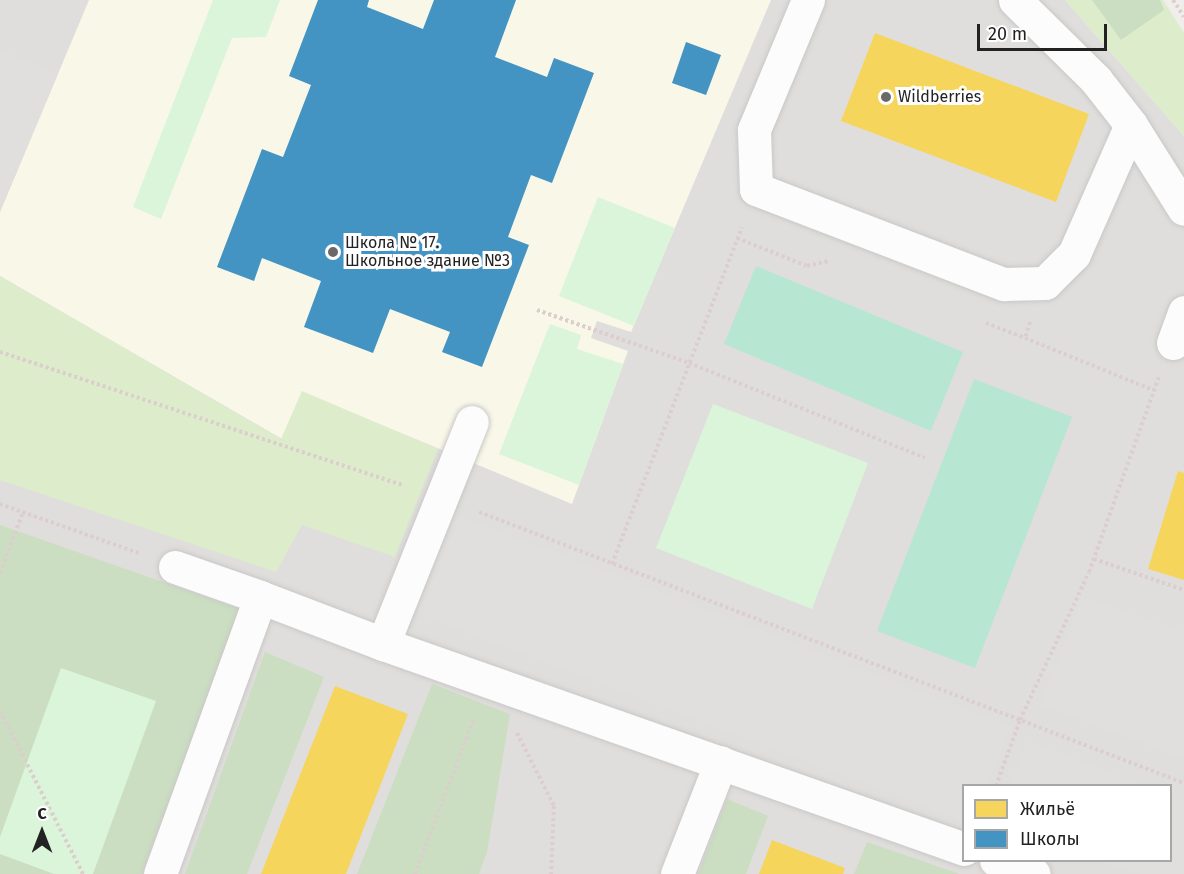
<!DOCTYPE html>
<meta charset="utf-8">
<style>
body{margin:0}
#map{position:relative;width:1184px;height:874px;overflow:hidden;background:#f0eeeb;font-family:"Fira Sans",sans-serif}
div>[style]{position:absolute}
.residential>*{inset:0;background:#dfdedc}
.education>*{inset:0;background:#f8f7e8}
.grass>*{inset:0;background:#ddeccb}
.forest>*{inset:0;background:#cbdec1}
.park>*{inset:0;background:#daf5da}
.pitch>*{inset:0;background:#b7e6d2}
.parking>*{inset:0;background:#e0dfde}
.homes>*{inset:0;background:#f6d55c}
.schools>*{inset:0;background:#4393c3}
.path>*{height:4px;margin-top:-2px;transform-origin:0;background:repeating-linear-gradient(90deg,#dccecd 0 3px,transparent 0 6px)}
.roads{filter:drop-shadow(0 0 2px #c9c8c7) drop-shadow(0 0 2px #c9c8c7)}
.minor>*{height:33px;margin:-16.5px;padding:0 16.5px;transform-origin:16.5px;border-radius:16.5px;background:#fdfcfc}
.dots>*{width:16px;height:16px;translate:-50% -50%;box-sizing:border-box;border:3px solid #fff;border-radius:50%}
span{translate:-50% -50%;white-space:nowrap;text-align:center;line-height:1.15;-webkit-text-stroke:6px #fff;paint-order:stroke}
.poi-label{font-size:16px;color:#222}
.left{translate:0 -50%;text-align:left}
.legend{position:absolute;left:962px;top:784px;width:210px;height:78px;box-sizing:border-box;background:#fff;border:2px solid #a7a7a7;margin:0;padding:8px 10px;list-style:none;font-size:18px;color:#222}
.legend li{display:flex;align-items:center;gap:12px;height:30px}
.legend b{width:30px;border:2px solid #a7a7a7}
.north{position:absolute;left:12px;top:802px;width:60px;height:60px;-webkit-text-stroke:4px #fff;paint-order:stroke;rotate:0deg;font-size:16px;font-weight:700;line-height:24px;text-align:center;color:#222}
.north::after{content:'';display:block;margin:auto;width:21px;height:27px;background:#222;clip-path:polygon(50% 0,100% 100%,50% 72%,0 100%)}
.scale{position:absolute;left:977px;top:24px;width:130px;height:27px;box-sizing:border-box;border:3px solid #222;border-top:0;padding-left:8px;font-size:18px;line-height:21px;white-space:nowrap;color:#222;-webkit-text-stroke:4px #fff;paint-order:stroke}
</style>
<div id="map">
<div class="residential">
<div style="clip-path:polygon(evenodd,0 0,1065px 0,1184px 136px,1184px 874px,0 874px,0 0,964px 786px,1170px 786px,1170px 860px,964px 860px,964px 786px)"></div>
</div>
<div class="education">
<div style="clip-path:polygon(89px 0,771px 0,631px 332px,597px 321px,591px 338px,628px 351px,572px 504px,302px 392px,282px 439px,0 276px,0 212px)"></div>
</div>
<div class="grass">
<div style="clip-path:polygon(1065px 0,1163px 0,1184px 33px,1184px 136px)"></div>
<div style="clip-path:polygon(0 276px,281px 439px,302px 391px,438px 449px,395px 557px,302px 525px,276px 572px,0 480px)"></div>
</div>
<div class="forest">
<div style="clip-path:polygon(1092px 0,1160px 0,1164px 10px,1121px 40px)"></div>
<div style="clip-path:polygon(0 525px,240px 609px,142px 874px,0 874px)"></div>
<div style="clip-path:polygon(265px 652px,324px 677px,247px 874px,185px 874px)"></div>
<div style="clip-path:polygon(432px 684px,510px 714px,487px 852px,479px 874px,357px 874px)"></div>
<div style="clip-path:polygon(727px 799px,768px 816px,746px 874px,698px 874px)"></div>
<div style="clip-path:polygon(867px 842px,960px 874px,854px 874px)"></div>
</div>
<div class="park">
<div style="clip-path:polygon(213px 0,280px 0,266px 37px,232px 38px,161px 219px,133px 207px)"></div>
<div style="clip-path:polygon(598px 197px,675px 228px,634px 326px,559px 296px)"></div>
<div style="clip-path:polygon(550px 324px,581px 335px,577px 349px,623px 364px,579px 485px,499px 454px)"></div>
<div style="clip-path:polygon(713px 404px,868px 463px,812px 609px,656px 548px)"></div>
<div style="clip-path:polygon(61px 668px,156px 701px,93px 874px,54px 874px,0 854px,0 837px)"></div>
</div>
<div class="pitch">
<div style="clip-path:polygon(756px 266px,963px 352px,931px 431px,724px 344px)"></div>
<div style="clip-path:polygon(974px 379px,1072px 417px,975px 668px,877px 631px)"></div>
</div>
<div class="parking">
<div style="clip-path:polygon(0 49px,58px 74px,0 212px)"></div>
<div style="clip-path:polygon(446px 511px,1011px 726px,988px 785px,964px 786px,963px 821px,408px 610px)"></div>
<div style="clip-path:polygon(1082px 597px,1184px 632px,1184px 759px,1041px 705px)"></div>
<div style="clip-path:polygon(1027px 741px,1142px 785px,1010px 785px)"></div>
<div style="clip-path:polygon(1171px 797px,1184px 802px,1184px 874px,1140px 874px,1100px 861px,1170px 860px)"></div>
</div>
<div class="homes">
<div style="clip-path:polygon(875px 33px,1089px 114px,1056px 202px,841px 121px)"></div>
<div style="clip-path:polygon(1178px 471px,1184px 473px,1184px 580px,1148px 569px)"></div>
<div style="clip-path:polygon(335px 686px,408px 714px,346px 874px,261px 874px)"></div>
<div style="clip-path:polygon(772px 840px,845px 868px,843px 874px,759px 874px)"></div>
</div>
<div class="schools">
<div style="clip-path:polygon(318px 0,369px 0,367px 7px,423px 29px,434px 0,516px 0,495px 57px,547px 77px,554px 58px,594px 73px,552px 183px,531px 175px,508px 237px,529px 245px,482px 367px,442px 352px,450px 332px,390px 309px,373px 353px,336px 339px,304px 327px,321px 281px,262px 258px,254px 281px,217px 267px,262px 149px,283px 157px,311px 85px,289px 76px)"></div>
<div style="clip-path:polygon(686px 42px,721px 55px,706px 95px,672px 83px)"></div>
</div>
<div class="path">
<div style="left:1173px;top:0;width:20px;rotate:57deg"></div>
<div style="left:737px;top:238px;width:75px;rotate:21.8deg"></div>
<div style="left:807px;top:266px;width:22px;rotate:-13deg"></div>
<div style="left:537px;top:310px;width:161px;rotate:19.2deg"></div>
<div style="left:689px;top:363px;width:254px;rotate:21.9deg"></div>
<div style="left:1030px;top:322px;width:17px;rotate:107deg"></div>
<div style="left:1025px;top:338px;width:138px;rotate:22.1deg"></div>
<div style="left:986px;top:323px;width:42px;rotate:21deg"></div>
<div style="left:0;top:352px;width:426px;rotate:18.3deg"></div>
<div style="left:0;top:504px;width:150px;rotate:19.5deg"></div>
<div style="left:479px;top:512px;width:755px;rotate:21.03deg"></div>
<div style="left:1094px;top:559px;width:95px;rotate:19deg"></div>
<div style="left:612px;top:564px;width:361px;rotate:-68.9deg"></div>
<div style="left:0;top:573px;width:65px;rotate:-69.3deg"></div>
<div style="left:0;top:711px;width:183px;rotate:63deg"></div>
<div style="left:517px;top:733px;width:82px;rotate:63.1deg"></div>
<div style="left:554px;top:806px;width:68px;rotate:92.5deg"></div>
<div style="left:996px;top:786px;width:70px;rotate:-70deg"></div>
<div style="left:1020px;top:720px;width:163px;rotate:-65deg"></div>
<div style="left:1089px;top:572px;width:207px;rotate:-70.3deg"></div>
<div style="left:415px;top:874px;width:167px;rotate:-69.3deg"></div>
</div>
<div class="roads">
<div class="minor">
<div style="left:808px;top:0;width:141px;rotate:112.6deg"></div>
<div style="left:754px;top:130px;width:59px;rotate:88.1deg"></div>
<div style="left:756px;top:189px;width:266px;rotate:21deg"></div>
<div style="left:1004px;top:284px;width:41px;rotate:-1.4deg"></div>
<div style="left:1045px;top:283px;width:41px;rotate:-45deg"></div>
<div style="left:1074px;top:254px;width:141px;rotate:-66.2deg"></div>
<div style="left:1015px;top:0;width:114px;rotate:44.6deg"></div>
<div style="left:1096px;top:80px;width:57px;rotate:52.1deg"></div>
<div style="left:1131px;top:125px;width:99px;rotate:57.8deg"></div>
<div style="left:1173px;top:343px;width:33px;rotate:-70deg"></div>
<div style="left:175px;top:567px;width:90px;rotate:19.4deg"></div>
<div style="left:383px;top:644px;width:239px;rotate:-68.2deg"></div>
<div style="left:996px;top:860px;width:40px;rotate:20.2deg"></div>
<div style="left:160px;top:874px;width:294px;rotate:-70.1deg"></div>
<div style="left:260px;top:597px;width:132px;rotate:20.9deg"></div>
<div style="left:383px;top:644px;width:616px;rotate:19.43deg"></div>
<div style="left:677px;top:874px;width:120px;rotate:-68.6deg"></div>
</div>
</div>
<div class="dots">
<div style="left:886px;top:97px;background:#6a6968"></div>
<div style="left:333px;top:252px;background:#6a6968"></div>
</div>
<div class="poi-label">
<span class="left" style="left:898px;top:97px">Wildberries</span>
<span class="left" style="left:345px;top:252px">Школа № 17.<br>Школьное здание №3</span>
</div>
<ul class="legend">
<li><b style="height:16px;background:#f6d55c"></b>Жильё</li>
<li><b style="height:16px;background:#4393c3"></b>Школы</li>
</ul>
<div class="north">С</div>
<div class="scale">20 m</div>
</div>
